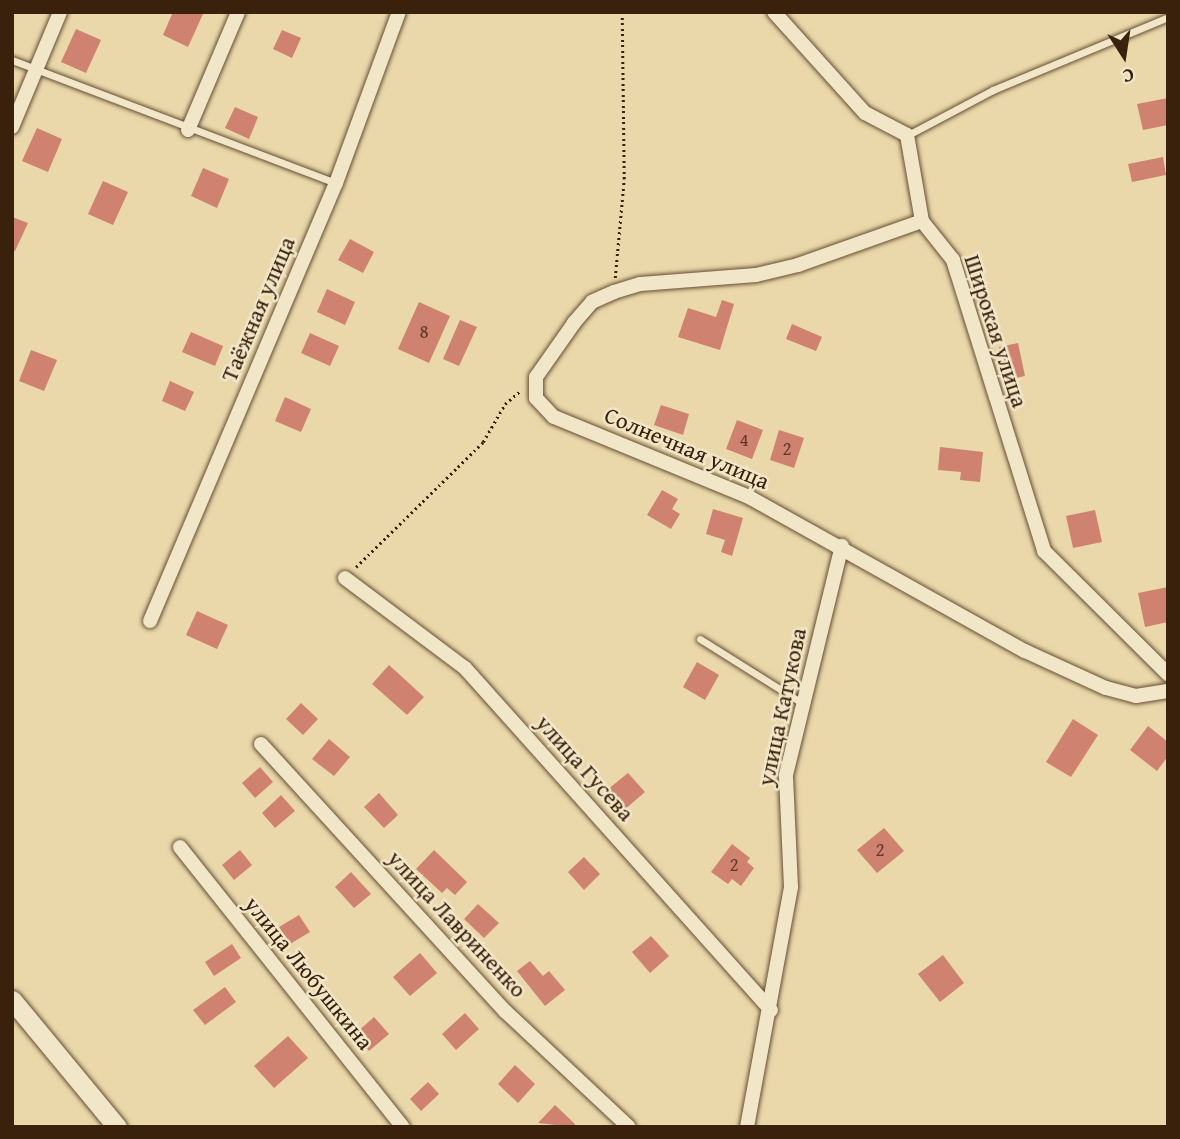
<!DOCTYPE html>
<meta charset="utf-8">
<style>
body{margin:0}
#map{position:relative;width:1180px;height:1139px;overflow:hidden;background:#ead8aa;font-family:"Gentium Book Plus",serif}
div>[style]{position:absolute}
.building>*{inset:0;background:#ce826f}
.path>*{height:2.5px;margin-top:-1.25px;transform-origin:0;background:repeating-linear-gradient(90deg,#39210c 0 2px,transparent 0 5.5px)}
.roads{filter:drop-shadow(0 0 2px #654f34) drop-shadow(0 0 2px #654f34)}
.lane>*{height:7px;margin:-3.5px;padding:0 3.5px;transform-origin:3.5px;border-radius:3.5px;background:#f1e6c8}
.street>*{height:14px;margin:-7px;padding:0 7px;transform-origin:7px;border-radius:7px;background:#f1e6c8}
.secondary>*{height:19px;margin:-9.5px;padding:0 9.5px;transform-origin:9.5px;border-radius:9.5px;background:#f1e6c8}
span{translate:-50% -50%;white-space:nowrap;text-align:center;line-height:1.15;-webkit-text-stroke:5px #f1e6c8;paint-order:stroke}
.number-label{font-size:19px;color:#5e3925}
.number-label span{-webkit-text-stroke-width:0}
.street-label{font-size:23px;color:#39210c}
.frame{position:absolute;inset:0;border:14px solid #39210c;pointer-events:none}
.north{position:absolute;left:1089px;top:21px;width:70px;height:70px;-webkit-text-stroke:5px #f1e6c8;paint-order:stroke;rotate:168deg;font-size:19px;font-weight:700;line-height:28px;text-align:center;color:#39210c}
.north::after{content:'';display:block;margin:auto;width:24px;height:32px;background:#39210c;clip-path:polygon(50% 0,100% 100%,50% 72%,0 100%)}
</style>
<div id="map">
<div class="building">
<div style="clip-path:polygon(173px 12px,203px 14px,188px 47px,163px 35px)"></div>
<div style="clip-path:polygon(76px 29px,101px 40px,86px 73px,61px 62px)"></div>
<div style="clip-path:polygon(282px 30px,301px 38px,292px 58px,273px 49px)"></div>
<div style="clip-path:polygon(1168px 98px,1168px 125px,1143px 130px,1137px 104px)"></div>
<div style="clip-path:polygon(235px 107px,258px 117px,249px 139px,225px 128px)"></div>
<div style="clip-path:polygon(37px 128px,62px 139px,48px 172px,22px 161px)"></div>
<div style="clip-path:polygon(1163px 157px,1166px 175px,1132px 182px,1128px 164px)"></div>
<div style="clip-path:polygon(203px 168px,229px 179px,217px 208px,191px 196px)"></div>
<div style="clip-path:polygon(103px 181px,128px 192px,113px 225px,88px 214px)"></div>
<div style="clip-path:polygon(12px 217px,28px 223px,15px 251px,12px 250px)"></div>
<div style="clip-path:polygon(350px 239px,374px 252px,363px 273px,338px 260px)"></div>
<div style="clip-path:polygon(327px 289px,355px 302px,345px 325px,317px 312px)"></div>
<div style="clip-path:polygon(722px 300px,734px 304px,720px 350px,678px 337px,688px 308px,716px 317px)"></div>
<div style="clip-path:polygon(419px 302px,450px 316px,429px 363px,398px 349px)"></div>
<div style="clip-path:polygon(460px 320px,477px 327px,459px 366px,443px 359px)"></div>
<div style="clip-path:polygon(792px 324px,822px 337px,816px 351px,786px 339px)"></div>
<div style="clip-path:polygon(191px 332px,223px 346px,215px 366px,182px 352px)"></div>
<div style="clip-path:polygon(310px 333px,339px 346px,330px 366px,301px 353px)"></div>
<div style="clip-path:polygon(1018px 343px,1025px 376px,1006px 380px,999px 347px)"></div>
<div style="clip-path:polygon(31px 350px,57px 360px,44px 391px,19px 381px)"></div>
<div style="clip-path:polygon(170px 381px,194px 392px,185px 411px,162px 401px)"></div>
<div style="clip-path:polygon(285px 397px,311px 409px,301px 432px,275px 421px)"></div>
<div style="clip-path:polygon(661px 405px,689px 414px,683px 435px,654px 425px)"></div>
<div style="clip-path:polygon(737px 420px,763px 430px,752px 459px,726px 449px)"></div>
<div style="clip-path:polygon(779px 430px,804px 438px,794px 468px,770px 460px)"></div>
<div style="clip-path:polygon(940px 447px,983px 452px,980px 482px,960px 480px,961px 472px,938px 470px)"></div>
<div style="clip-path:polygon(662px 490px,678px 499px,672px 509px,680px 514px,671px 529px,647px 515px)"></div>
<div style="clip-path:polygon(713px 509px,743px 518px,732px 556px,721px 552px,725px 540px,706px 534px)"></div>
<div style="clip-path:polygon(1095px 510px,1102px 542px,1073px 548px,1066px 516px)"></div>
<div style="clip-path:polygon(1168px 587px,1168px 622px,1145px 627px,1138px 593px)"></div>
<div style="clip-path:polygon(197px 611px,228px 625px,217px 649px,186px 635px)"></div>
<div style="clip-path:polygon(697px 662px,719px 675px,705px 700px,683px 687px)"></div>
<div style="clip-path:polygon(389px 665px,424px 697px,407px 715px,372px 684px)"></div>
<div style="clip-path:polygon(301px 703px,318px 719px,303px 735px,286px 719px)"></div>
<div style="clip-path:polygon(1073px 719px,1098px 735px,1071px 777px,1046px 762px)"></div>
<div style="clip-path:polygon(1148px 726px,1168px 742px,1168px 756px,1157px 771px,1130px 750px)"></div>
<div style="clip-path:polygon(329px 739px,350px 757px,334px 776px,312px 759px)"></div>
<div style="clip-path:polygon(260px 767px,273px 782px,255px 798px,242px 783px)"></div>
<div style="clip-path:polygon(628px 773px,645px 792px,624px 810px,607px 790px)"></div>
<div style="clip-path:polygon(379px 793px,398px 815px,384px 828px,364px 807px)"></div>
<div style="clip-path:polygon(281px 795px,295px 811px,275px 828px,262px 813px)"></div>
<div style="clip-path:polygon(884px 828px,904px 851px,877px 873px,857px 850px)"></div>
<div style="clip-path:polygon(732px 844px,750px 858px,747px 862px,754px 868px,741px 886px,732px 879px,728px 884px,711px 872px)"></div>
<div style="clip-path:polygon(240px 850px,252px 865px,234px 880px,222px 865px)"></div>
<div style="clip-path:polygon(434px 850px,467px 882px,455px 895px,447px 888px,442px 893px,416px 869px)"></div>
<div style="clip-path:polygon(584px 857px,600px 874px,584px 890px,568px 872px)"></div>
<div style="clip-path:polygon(351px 872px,371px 894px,354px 908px,335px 887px)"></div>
<div style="clip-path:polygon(478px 904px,499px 923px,484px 938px,464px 919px)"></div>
<div style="clip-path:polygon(299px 915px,310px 932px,290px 944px,279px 927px)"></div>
<div style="clip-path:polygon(651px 936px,669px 956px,650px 973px,632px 952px)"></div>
<div style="clip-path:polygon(232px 944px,241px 958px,214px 976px,205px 962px)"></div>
<div style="clip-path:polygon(420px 953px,437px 973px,410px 996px,393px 977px)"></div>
<div style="clip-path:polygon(943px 955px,964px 983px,940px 1002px,918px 974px)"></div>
<div style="clip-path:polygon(530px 961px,543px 976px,549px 971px,565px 990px,545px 1006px,517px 971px)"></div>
<div style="clip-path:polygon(225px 987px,236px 1002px,205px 1025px,193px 1010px)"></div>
<div style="clip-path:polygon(465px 1013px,479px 1029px,456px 1050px,442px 1034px)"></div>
<div style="clip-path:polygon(374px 1017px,389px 1034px,369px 1051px,355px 1034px)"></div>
<div style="clip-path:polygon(288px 1036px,308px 1058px,274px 1088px,254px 1066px)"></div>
<div style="clip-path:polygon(515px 1065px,535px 1084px,518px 1103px,498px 1084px)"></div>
<div style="clip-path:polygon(428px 1082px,439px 1094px,421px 1111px,410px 1099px)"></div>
<div style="clip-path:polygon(555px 1105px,575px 1124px,573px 1127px,538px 1123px)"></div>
</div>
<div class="path">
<div style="left:615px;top:278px;width:99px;rotate:-84.8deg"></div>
<div style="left:624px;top:179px;width:167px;rotate:-90.7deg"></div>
<div style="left:356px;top:567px;width:178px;rotate:-44.5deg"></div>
<div style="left:483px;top:442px;width:44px;rotate:-59.9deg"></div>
<div style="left:505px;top:404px;width:20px;rotate:-41deg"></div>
</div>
<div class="roads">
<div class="lane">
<div style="left:12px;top:60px;width:347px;rotate:20.8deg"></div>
<div style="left:908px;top:135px;width:96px;rotate:-27.9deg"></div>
<div style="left:993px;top:90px;width:190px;rotate:-22.6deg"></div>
<div style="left:700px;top:639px;width:120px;rotate:32.1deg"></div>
</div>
<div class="street">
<div style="left:774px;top:12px;width:136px;rotate:48deg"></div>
<div style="left:865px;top:113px;width:47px;rotate:27.6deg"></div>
<div style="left:907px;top:135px;width:87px;rotate:80.1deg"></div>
<div style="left:922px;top:221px;width:50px;rotate:51.5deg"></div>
<div style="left:953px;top:260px;width:305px;rotate:72.6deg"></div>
<div style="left:1044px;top:551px;width:175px;rotate:44.8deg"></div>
<div style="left:12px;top:127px;width:125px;rotate:-67.3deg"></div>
<div style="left:188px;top:130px;width:128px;rotate:-67deg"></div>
<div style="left:922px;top:221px;width:132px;rotate:160.5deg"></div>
<div style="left:798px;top:265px;width:43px;rotate:166.6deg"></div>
<div style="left:756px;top:275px;width:116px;rotate:175.6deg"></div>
<div style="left:640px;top:284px;width:27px;rotate:163deg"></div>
<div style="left:614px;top:292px;width:24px;rotate:156deg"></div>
<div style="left:592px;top:302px;width:28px;rotate:131deg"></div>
<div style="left:574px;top:323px;width:66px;rotate:125.1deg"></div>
<div style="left:536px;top:377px;width:21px;rotate:90deg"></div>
<div style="left:536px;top:398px;width:26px;rotate:47deg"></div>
<div style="left:554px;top:417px;width:211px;rotate:22.3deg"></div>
<div style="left:749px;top:497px;width:316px;rotate:29.2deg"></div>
<div style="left:1025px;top:651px;width:89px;rotate:24.6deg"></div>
<div style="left:1106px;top:688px;width:31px;rotate:15deg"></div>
<div style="left:1136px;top:696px;width:32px;rotate:-9deg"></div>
<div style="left:345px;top:578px;width:150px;rotate:36.9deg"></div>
<div style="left:465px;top:668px;width:459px;rotate:48.2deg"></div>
<div style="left:150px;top:621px;width:476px;rotate:-67deg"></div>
<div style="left:336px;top:183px;width:182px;rotate:-69.8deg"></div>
<div style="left:261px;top:744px;width:363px;rotate:47.6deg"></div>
<div style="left:506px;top:1012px;width:168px;rotate:43.1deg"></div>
<div style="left:180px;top:847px;width:358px;rotate:51.5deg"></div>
<div style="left:747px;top:1127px;width:244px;rotate:-79.6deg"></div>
<div style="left:791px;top:887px;width:112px;rotate:-92.6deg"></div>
<div style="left:786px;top:775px;width:236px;rotate:-76.3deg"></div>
</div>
<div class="secondary">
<div style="left:12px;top:1000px;width:165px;rotate:50.4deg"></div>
</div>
</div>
<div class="number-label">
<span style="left:424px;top:332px">8</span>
<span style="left:744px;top:440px">4</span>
<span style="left:787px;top:449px">2</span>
<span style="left:880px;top:850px">2</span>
<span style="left:734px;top:865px">2</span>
</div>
<div class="street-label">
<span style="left:258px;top:309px;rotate:-67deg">Таёжная улица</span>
<span style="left:996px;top:331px;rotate:72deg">Широкая улица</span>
<span style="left:687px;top:448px;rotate:23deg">Солнечная улица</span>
<span style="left:782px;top:707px;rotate:-78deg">улица Катукова</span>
<span style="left:585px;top:768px;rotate:48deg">улица Гусева</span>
<span style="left:457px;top:924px;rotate:47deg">улица Лавриненко</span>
<span style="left:309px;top:973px;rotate:51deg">улица Любушкина</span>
</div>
<div class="frame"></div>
<div class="north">С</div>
</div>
